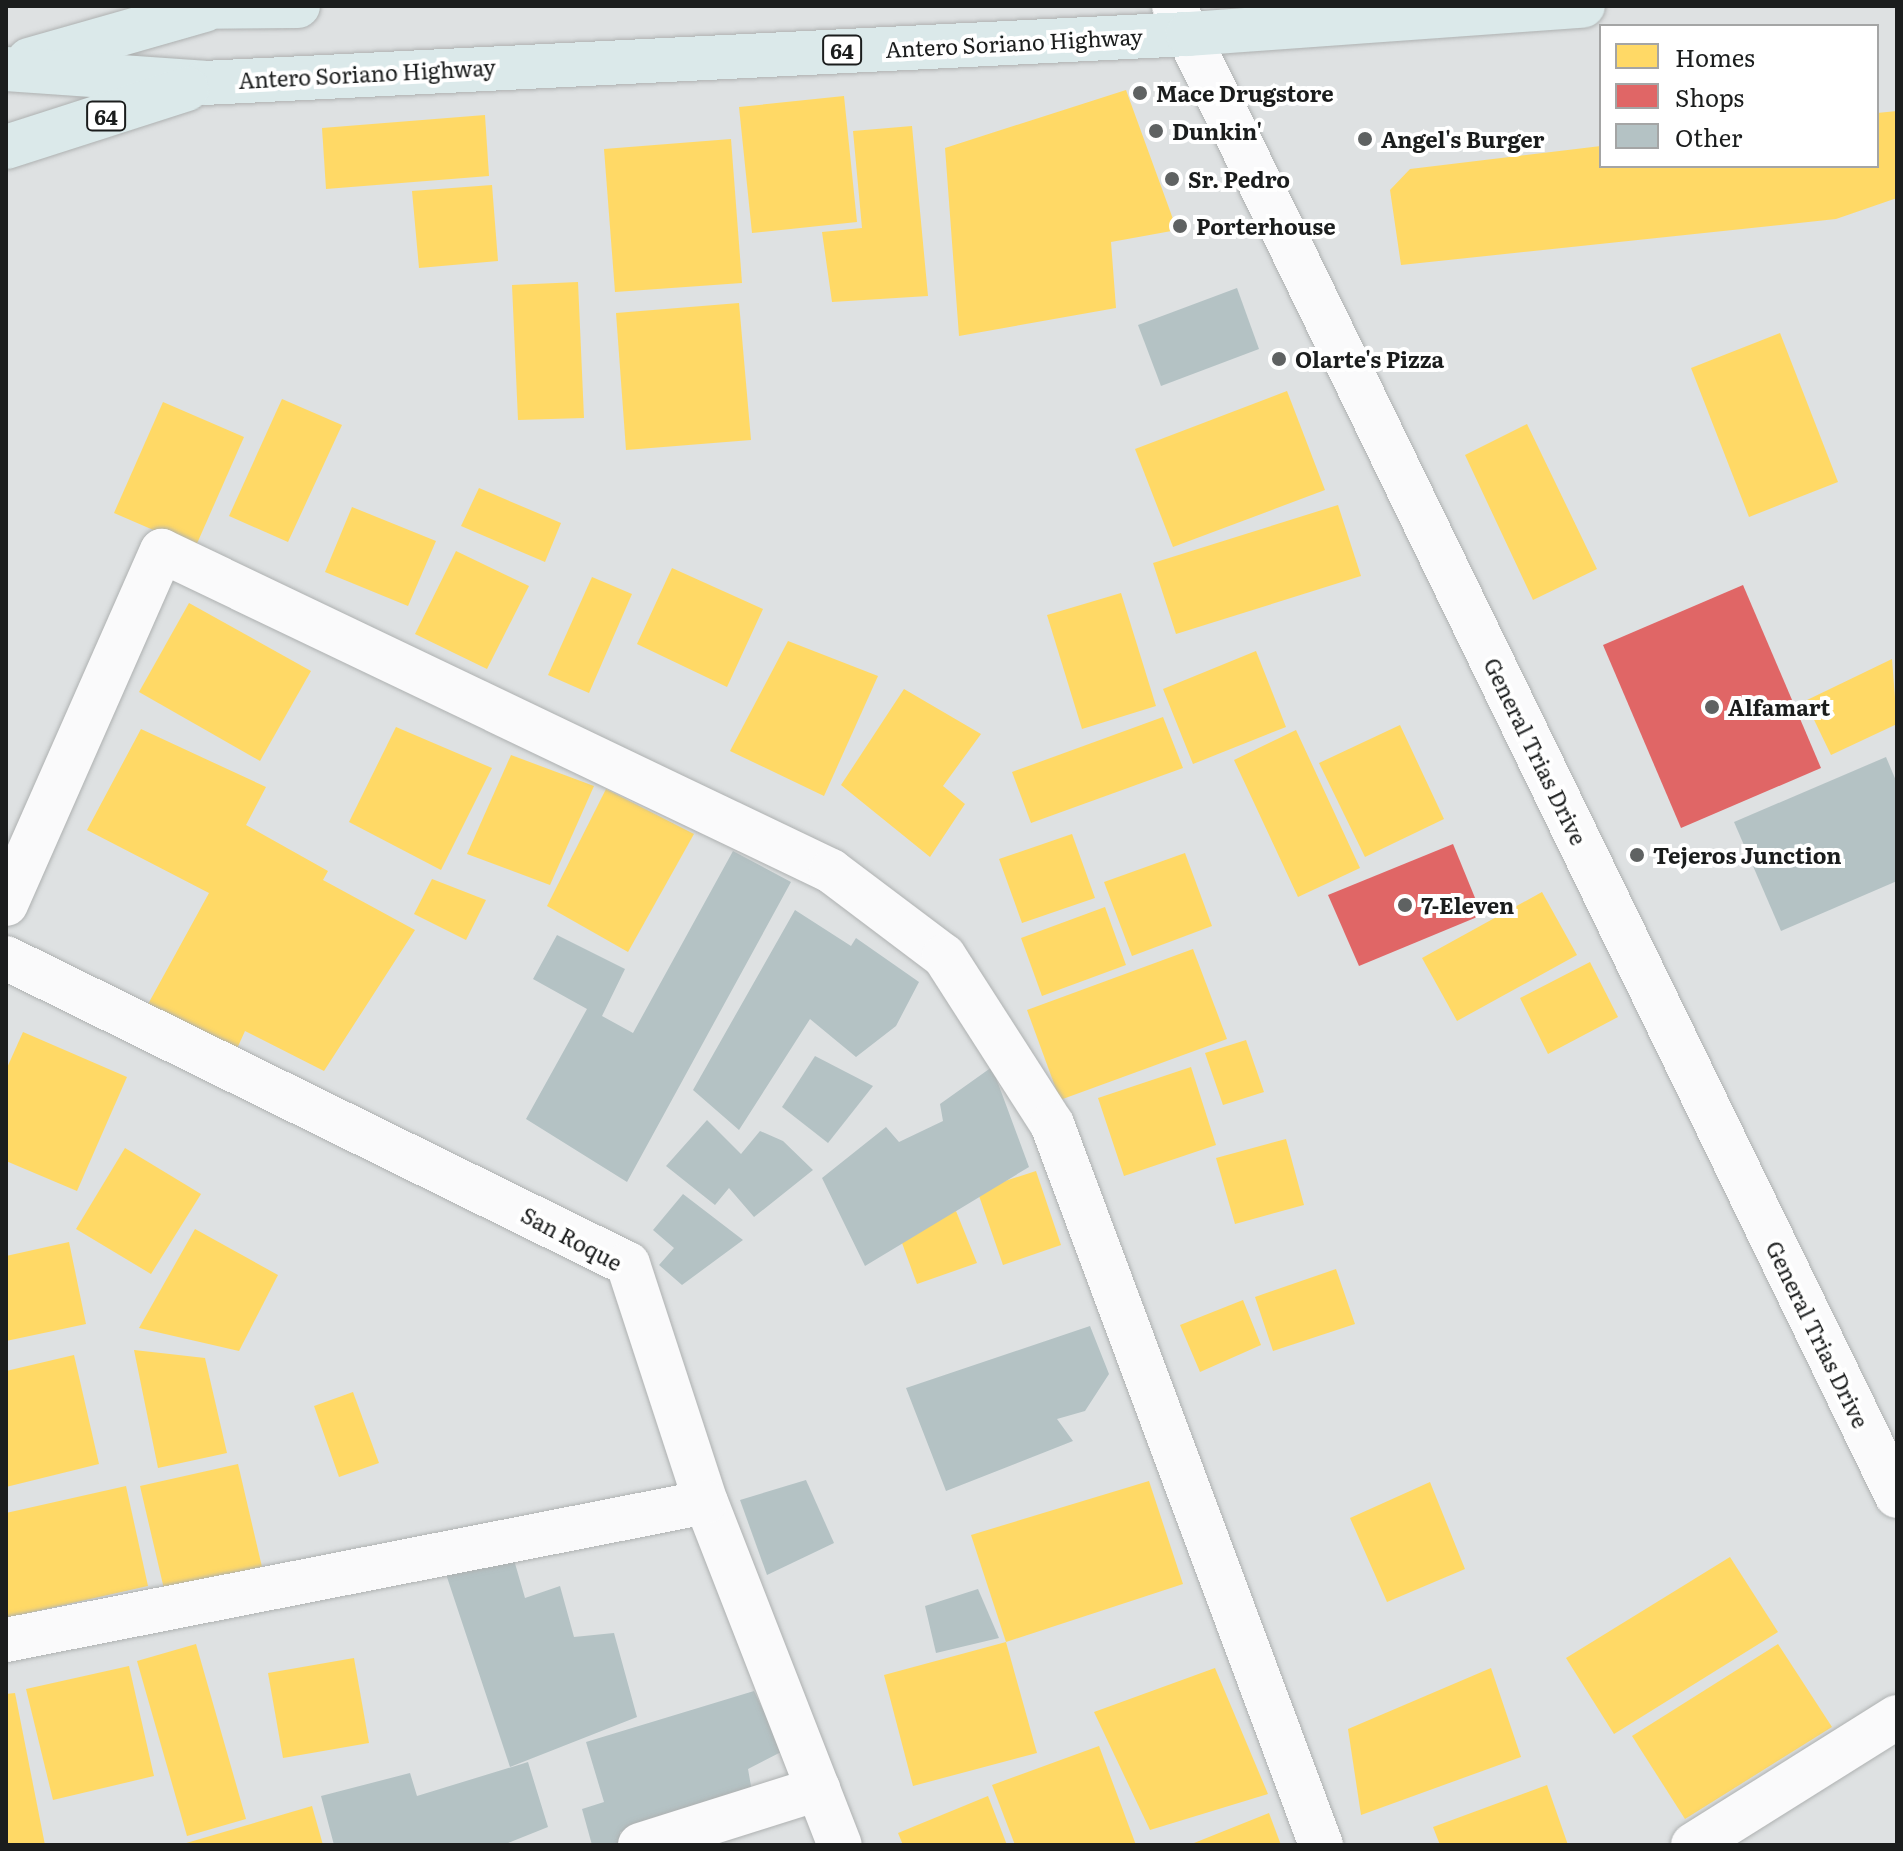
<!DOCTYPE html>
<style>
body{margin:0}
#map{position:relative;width:1903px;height:1851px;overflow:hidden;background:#dee1e2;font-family:Literata,serif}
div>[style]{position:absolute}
.homes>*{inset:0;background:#ffd966}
.shops>*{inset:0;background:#e06666}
.building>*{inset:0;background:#b4c2c4}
.roads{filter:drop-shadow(0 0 2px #aeb1b1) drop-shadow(0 0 2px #aeb1b1)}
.street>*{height:44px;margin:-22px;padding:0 22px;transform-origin:22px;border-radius:22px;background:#fafafb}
.secondary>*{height:44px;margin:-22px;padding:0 22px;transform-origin:22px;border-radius:22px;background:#fafafb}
.primary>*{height:44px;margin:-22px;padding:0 22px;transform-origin:22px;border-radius:22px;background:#dbe9ea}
.dots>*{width:22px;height:22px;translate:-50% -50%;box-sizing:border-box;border:4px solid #fff;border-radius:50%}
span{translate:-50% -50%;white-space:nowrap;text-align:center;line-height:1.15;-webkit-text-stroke:8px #fff;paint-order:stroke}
.shield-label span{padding:2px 6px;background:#fff;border:2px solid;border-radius:6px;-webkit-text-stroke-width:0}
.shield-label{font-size:20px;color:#1b1d1d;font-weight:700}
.street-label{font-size:22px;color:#1b1d1d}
.poi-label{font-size:22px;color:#1b1d1d;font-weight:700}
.left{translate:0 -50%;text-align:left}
.frame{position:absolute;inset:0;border:8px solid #1b1d1d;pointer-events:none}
.legend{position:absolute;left:1599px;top:24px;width:280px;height:144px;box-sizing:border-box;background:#fff;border:2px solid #a4a5a5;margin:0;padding:10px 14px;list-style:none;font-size:24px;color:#1b1d1d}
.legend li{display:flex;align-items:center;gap:16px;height:40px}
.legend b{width:40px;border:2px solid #a4a5a5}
</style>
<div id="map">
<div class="homes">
<div style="clip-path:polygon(1126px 90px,1177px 230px,1111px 242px,1116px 308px,959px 336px,945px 148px)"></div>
<div style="clip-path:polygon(844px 96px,857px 222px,752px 233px,739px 107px)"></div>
<div style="clip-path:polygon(1897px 111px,1897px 198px,1836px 219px,1401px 265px,1390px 190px,1410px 169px,1601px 146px,1601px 166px,1877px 166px,1877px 113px)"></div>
<div style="clip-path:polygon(485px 115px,489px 176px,326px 189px,322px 128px)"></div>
<div style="clip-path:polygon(912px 126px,928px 296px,832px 302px,822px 232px,862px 228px,853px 131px)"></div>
<div style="clip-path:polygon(731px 139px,742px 283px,615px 292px,604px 149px)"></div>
<div style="clip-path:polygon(492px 185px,498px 261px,419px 268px,412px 191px)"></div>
<div style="clip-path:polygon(578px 282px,584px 418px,518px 420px,512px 285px)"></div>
<div style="clip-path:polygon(739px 303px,751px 440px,626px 450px,616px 313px)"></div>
<div style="clip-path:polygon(1780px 333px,1838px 482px,1749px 517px,1691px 368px)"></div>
<div style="clip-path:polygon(1287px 391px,1325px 490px,1173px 547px,1135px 449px)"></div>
<div style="clip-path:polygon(282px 399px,342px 425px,288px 542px,229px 516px)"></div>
<div style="clip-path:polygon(163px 402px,244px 437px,195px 548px,114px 513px)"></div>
<div style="clip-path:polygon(1527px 424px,1597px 569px,1533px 600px,1465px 455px)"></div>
<div style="clip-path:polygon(479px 488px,561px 523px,545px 562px,461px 526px)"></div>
<div style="clip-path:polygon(1338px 505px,1361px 576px,1176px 634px,1153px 563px)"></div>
<div style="clip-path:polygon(352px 507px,436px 541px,408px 606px,325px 572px)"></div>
<div style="clip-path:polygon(456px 551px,529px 586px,487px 669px,415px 634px)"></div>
<div style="clip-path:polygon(672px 568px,763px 609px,727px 687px,637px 644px)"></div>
<div style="clip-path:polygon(592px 577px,632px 594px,589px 693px,548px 675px)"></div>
<div style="clip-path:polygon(1121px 593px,1156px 706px,1082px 729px,1047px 615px)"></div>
<div style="clip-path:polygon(189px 603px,311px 671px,260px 761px,139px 692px)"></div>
<div style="clip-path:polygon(788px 641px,878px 676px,824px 796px,730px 751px)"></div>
<div style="clip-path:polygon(1256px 651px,1286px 727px,1193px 764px,1163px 689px)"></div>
<div style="clip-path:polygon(1892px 659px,1897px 724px,1831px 755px,1805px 701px)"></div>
<div style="clip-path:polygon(904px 689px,981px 734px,943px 786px,965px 804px,930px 857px,841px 785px)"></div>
<div style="clip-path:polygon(1163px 717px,1183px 768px,1031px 823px,1012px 772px)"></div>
<div style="clip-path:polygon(1400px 725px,1444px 819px,1365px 857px,1319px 763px)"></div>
<div style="clip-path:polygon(396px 727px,492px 768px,441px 870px,349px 822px)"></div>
<div style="clip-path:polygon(141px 729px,266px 787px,246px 825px,328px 871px,323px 880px,415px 930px,324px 1071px,245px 1031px,235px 1053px,147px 1006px,209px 893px,87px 830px)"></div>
<div style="clip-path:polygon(1296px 730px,1360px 868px,1298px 897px,1234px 760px)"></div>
<div style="clip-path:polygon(511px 755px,594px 786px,550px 885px,467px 854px)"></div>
<div style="clip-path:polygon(606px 789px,694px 834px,628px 952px,547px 906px)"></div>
<div style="clip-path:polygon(1072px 834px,1095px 898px,1022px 923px,999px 859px)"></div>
<div style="clip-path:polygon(1185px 853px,1212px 926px,1132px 956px,1104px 882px)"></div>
<div style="clip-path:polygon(432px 879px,486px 900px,466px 940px,414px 914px)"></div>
<div style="clip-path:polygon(1542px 892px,1577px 955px,1457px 1021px,1422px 958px)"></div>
<div style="clip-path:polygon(1105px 907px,1126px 965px,1042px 996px,1021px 938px)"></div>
<div style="clip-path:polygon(1193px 949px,1227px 1039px,1060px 1100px,1027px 1010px)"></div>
<div style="clip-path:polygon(1590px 962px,1618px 1017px,1548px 1054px,1520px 998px)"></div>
<div style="clip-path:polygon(23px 1032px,127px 1077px,77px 1191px,6px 1161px,6px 1070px)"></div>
<div style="clip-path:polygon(1246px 1040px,1264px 1092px,1223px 1105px,1205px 1053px)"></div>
<div style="clip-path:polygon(1191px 1067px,1216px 1145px,1124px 1176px,1098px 1098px)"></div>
<div style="clip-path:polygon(1286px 1139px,1304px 1205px,1235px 1224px,1216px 1158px)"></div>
<div style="clip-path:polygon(125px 1148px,201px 1194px,151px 1274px,76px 1229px)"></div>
<div style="clip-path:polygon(1036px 1171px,1061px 1245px,1003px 1265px,977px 1190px)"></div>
<div style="clip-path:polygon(956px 1211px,977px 1263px,917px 1284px,898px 1232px)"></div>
<div style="clip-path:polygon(195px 1229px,278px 1275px,239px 1351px,139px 1328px)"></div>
<div style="clip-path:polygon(69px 1242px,86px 1324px,6px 1341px,6px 1256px)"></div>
<div style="clip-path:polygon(1336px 1269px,1355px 1324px,1273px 1351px,1255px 1297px)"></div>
<div style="clip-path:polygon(1243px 1300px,1261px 1345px,1200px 1372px,1180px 1325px)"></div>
<div style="clip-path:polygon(134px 1350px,205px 1358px,227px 1453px,158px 1468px)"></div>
<div style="clip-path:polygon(74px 1355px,99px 1464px,6px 1487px,6px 1371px)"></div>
<div style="clip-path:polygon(353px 1392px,379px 1463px,339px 1477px,314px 1406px)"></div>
<div style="clip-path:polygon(238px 1464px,262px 1567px,164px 1589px,140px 1486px)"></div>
<div style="clip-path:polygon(1149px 1481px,1183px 1584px,1006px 1642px,971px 1535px)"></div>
<div style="clip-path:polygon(1430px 1482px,1465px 1569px,1387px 1602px,1350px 1518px)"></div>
<div style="clip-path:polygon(126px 1486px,148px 1586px,6px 1618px,6px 1513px)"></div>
<div style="clip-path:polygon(1730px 1557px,1778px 1632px,1614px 1734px,1566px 1658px)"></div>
<div style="clip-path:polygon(1006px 1642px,1037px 1753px,913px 1786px,884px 1675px)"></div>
<div style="clip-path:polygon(196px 1644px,246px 1819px,187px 1836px,137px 1661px)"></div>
<div style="clip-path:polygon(1778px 1644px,1832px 1727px,1685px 1819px,1632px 1736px)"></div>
<div style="clip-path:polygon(354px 1658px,369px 1743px,283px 1758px,268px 1673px)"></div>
<div style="clip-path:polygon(129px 1666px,154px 1776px,53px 1800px,26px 1689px)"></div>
<div style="clip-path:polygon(1215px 1668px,1268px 1794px,1150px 1830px,1094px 1712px)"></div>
<div style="clip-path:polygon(1491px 1668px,1521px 1757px,1361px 1815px,1348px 1729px)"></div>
<div style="clip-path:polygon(15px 1693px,45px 1845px,6px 1845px,6px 1694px)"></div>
<div style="clip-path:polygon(1099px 1746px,1136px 1845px,1015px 1845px,992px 1785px)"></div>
<div style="clip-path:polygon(1547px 1785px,1568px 1845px,1440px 1845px,1433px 1827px)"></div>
<div style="clip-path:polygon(988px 1796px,1007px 1845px,903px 1845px,898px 1833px)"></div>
<div style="clip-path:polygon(312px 1806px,323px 1845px,183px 1845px,183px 1844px)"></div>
<div style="clip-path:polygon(1269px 1813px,1281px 1845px,1189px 1845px)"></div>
</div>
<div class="shops">
<div style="clip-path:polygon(1743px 585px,1821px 768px,1681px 828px,1603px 645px)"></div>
<div style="clip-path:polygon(1453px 844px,1482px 915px,1359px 966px,1328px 895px)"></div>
</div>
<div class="building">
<div style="clip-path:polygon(1237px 288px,1259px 349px,1161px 386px,1138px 325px)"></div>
<div style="clip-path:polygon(1886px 757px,1897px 783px,1897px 881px,1781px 931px,1734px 822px)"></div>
<div style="clip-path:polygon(733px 851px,791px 882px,627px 1182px,526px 1119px,587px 1009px,533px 979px,557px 935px,625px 969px,602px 1016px,633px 1033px)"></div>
<div style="clip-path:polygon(795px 910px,851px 946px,856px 938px,919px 982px,896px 1026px,856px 1057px,810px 1019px,739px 1130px,693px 1090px)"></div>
<div style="clip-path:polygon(815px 1056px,873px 1086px,828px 1143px,782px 1107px)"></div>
<div style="clip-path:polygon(992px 1067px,1029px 1167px,865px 1266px,822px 1178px,886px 1127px,899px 1142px,943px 1121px,940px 1104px)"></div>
<div style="clip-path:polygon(707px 1120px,741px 1154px,760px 1131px,783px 1141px,813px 1170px,754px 1217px,729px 1188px,715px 1205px,666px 1166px)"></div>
<div style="clip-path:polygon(683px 1194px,743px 1240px,682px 1285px,659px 1265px,674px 1248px,653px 1230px)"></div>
<div style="clip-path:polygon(1090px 1326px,1109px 1374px,1085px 1411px,1057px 1419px,1073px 1441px,946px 1491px,906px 1388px)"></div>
<div style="clip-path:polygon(806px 1480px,834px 1543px,767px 1575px,740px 1500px)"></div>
<div style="clip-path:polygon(510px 1546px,525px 1598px,560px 1586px,574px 1637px,614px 1633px,637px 1717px,510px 1767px,442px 1562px)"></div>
<div style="clip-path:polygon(978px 1589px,999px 1638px,936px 1653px,925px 1606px)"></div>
<div style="clip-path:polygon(754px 1691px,783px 1751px,748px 1769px,754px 1803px,620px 1832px,623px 1845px,592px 1845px,582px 1809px,604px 1802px,586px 1742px)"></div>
<div style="clip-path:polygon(528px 1762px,548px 1827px,503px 1845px,334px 1845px,321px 1796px,410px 1773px,417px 1796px)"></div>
</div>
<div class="roads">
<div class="street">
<div style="left:6px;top:904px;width:386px;rotate:-66.2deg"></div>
<div style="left:162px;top:551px;width:742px;rotate:25.56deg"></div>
<div style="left:831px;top:871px;width:141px;rotate:37deg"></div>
<div style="left:944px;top:956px;width:200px;rotate:57.3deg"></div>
<div style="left:1052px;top:1124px;width:770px;rotate:69.54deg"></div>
<div style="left:6px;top:958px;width:693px;rotate:26.2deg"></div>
<div style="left:628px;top:1264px;width:250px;rotate:71.9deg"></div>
<div style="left:706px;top:1502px;width:368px;rotate:68.7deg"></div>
<div style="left:6px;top:1640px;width:713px;rotate:-11.15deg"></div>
<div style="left:640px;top:1845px;width:187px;rotate:-17.5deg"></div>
<div style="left:1693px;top:1845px;width:241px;rotate:-32.1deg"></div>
</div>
<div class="secondary">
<div style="left:1174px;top:6px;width:1656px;rotate:64.12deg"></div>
</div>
<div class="primary">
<div style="left:176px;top:7px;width:122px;rotate:-0.5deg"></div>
<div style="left:29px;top:60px;width:182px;rotate:-15.9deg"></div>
<div style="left:6px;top:69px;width:198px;rotate:4deg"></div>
<div style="left:204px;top:83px;width:985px;rotate:-2.85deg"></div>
<div style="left:1188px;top:34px;width:396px;rotate:-4.1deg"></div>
<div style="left:6px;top:147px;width:190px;rotate:-17.8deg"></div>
</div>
</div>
<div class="dots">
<div style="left:1140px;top:93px;background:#5f6262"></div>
<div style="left:1156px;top:131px;background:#5f6262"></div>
<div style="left:1365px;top:139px;background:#5f6262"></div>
<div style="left:1172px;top:179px;background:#5f6262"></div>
<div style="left:1180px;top:226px;background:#5f6262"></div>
<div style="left:1279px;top:359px;background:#5f6262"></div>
<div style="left:1712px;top:707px;background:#5f6262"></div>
<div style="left:1637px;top:855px;background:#5f6262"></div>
<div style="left:1405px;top:905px;background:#5f6262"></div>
</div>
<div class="shield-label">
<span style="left:842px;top:50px">64</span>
<span style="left:106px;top:116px">64</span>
</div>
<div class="street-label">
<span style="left:1014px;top:42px;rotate:-3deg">Antero Soriano Highway</span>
<span style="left:367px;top:73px;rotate:-3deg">Antero Soriano Highway</span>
<span style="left:1536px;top:751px;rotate:64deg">General Trias Drive</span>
<span style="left:572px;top:1238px;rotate:28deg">San Roque</span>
<span style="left:1818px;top:1334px;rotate:64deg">General Trias Drive</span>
</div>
<div class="poi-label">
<span class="left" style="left:1156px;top:93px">Mace Drugstore</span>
<span class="left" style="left:1172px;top:131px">Dunkin'</span>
<span class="left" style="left:1381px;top:139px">Angel's Burger</span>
<span class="left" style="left:1188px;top:179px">Sr. Pedro</span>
<span class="left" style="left:1196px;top:226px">Porterhouse</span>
<span class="left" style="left:1295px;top:359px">Olarte's Pizza</span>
<span class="left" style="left:1728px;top:707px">Alfamart</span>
<span class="left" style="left:1653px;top:855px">Tejeros Junction</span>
<span class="left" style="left:1421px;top:905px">7-Eleven</span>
</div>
<div class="frame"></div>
<ul class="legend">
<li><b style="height:22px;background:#ffd966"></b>Homes</li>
<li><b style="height:22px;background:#e06666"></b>Shops</li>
<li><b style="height:22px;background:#b4c2c4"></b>Other</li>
</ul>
</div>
